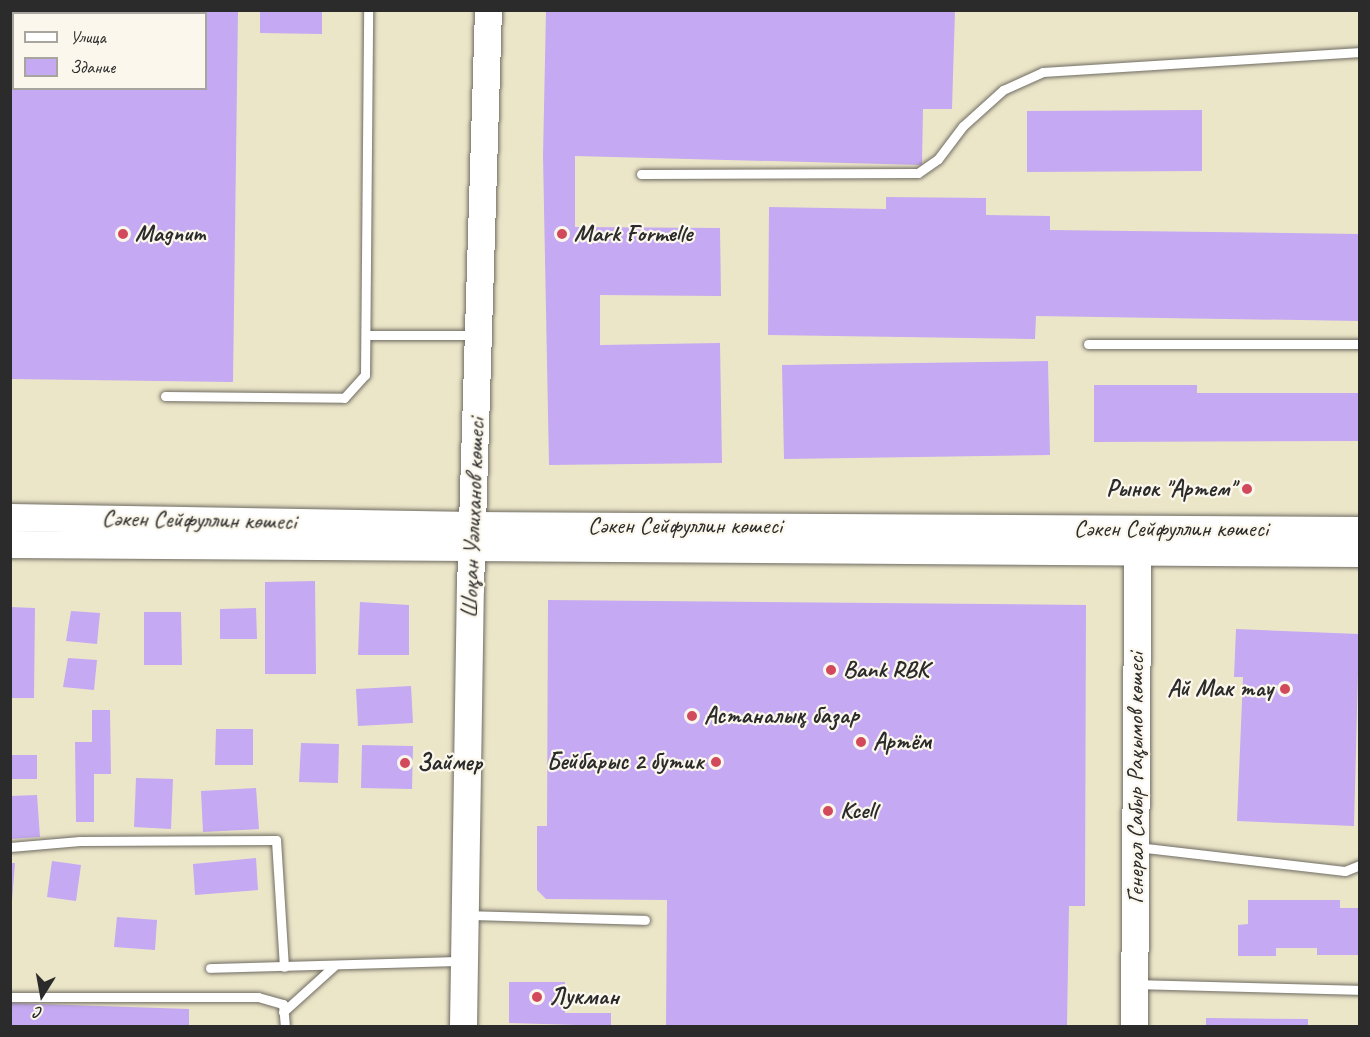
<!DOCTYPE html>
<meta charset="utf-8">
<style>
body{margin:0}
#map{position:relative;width:1370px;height:1037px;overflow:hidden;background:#ece6c9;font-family:Caveat,sans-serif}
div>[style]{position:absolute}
.building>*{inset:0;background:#c5a9f2}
.roads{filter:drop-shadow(0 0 2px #6f6c62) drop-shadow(0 0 2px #6f6c62)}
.lane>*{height:9px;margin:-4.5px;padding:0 4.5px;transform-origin:4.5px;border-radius:4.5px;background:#fff}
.secondary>*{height:27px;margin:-13.5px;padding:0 13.5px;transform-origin:13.5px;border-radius:13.5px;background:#fff}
.dots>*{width:16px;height:16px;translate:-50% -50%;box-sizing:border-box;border:3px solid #fbf7ec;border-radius:50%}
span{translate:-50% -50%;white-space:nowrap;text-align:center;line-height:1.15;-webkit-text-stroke:4.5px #fbf7ec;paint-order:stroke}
.poi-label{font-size:24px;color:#2b2b2b;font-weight:700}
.left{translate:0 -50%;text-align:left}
.right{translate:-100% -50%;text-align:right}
.street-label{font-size:24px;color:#2b2b2b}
.frame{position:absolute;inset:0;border:12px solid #2b2b2b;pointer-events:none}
.legend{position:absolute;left:12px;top:12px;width:195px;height:78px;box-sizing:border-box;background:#fbf7ec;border:2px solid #a8a59f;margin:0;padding:8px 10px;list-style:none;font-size:18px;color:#2b2b2b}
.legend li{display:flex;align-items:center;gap:12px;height:30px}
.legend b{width:30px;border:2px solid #a8a59f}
.north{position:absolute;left:12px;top:965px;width:60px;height:60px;-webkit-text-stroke:4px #fbf7ec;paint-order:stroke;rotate:191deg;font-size:16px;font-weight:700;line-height:24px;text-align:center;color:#2b2b2b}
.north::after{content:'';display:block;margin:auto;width:21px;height:27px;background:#2b2b2b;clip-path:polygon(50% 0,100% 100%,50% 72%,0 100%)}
</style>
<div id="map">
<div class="building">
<div style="clip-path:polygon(evenodd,10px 10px,238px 10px,233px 382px,10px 379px,10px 10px,14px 14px,206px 14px,206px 88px,14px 88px,14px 14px)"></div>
<div style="clip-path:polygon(260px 10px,322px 10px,322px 34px,260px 33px)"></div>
<div style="clip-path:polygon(546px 10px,955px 10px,952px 109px,923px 109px,922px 165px,575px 156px,575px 227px,720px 228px,721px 296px,600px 295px,600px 345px,720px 343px,722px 463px,549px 465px,543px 156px)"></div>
<div style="clip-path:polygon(1202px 110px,1202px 171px,1027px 172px,1027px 111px)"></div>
<div style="clip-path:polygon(886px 197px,986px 198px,986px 215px,1050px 216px,1050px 230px,1359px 234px,1359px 321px,1036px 316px,1035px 339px,768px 335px,769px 207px,886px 209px)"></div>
<div style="clip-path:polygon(1048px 361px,1050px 455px,784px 459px,782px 365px)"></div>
<div style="clip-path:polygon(1094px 385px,1197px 385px,1197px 393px,1359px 393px,1359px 441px,1094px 442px)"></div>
<div style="clip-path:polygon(315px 581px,316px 674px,265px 674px,265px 582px)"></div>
<div style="clip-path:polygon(548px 600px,1086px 605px,1085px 906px,1069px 906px,1067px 1026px,666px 1026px,667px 900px,546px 899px,537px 890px,537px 826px,547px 826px)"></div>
<div style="clip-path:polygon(360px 602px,409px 605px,409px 655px,358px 655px)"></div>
<div style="clip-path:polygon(10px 607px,35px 608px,34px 698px,10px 698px)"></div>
<div style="clip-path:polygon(256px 608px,257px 639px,220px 639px,220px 609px)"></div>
<div style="clip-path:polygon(71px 611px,100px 613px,97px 644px,66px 641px)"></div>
<div style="clip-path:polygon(144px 612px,181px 612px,182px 665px,144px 665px)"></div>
<div style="clip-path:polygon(1236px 629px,1359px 634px,1354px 826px,1237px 821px,1243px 677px,1234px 677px)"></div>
<div style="clip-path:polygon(68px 658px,97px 660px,94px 690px,63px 687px)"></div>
<div style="clip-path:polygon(411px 686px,413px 723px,358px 726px,356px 689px)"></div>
<div style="clip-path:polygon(92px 710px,110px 710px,111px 774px,94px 774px,94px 822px,76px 822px,75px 742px,92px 742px)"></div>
<div style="clip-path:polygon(216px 729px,253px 729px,253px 765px,215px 765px)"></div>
<div style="clip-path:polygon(301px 743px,339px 744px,338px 783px,299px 782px)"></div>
<div style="clip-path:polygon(362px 745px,413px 746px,412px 789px,361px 788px)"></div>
<div style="clip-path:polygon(10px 755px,37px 755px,37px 779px,10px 779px)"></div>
<div style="clip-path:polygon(136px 778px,173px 779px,171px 829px,134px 827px)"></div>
<div style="clip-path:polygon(256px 788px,259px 829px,203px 832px,201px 791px)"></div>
<div style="clip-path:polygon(37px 795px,40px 837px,10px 839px,10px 796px)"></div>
<div style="clip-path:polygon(256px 858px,258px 890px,195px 895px,193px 864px)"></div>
<div style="clip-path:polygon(52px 861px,81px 865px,76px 901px,47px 897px)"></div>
<div style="clip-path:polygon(10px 863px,15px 863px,12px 901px,10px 901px)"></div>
<div style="clip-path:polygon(1248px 900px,1340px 900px,1340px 908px,1359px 908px,1359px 955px,1317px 955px,1317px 948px,1276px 948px,1276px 956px,1238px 956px,1238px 925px,1248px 924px)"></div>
<div style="clip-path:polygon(117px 917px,157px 920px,155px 950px,114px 947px)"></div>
<div style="clip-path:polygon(509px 982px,565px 982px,565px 1013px,611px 1013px,611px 1026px,509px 1023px)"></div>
<div style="clip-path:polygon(10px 1003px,189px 1009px,189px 1026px,10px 1026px)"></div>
<div style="clip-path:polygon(1206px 1018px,1308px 1019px,1308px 1026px,1206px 1026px)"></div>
</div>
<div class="roads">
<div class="lane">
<div style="left:641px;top:174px;width:277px;rotate:-0.2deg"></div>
<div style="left:918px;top:173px;width:24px;rotate:-35deg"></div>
<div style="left:938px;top:159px;width:41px;rotate:-52.9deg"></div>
<div style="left:963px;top:126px;width:54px;rotate:-42deg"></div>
<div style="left:1003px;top:90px;width:44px;rotate:-24.2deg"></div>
<div style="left:1043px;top:72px;width:318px;rotate:-3.6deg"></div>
<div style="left:366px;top:335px;width:109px"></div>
<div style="left:1088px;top:344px;width:272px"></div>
<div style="left:165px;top:396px;width:179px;rotate:0.6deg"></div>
<div style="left:344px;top:398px;width:31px;rotate:-48deg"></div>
<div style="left:365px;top:375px;width:365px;rotate:-89.5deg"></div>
<div style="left:10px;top:847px;width:70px;rotate:-4.9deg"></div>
<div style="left:80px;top:841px;width:196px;rotate:-0.3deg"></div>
<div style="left:276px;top:840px;width:127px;rotate:86.4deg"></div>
<div style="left:1137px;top:847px;width:209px;rotate:6.6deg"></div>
<div style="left:1345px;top:871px;width:16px;rotate:-22deg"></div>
<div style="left:467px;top:915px;width:178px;rotate:1.6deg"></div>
<div style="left:210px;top:968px;width:252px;rotate:-1.6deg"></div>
<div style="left:1137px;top:984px;width:223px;rotate:1.5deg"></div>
<div style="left:10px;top:997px;width:248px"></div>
<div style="left:258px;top:997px;width:26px;rotate:16deg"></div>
<div style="left:283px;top:1004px;width:22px;rotate:85deg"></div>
<div style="left:283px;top:1012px;width:70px;rotate:-42.1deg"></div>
</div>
<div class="secondary">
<div style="left:10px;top:517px;width:463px;rotate:1deg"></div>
<div style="left:473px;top:525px;width:887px;rotate:0.32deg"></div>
<div style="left:10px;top:544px;width:1350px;rotate:0.38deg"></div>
<div style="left:463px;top:1026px;width:438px;rotate:-89.1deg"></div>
<div style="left:470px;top:588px;width:578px;rotate:-88.22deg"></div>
<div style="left:1134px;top:1026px;width:490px;rotate:-89.6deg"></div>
</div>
</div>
<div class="dots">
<div style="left:123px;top:234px;background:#d1495b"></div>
<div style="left:562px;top:234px;background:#d1495b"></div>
<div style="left:1247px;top:489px;background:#d1495b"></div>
<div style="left:831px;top:670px;background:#d1495b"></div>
<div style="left:1285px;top:689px;background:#d1495b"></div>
<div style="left:692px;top:716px;background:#d1495b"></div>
<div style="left:861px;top:742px;background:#d1495b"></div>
<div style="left:716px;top:762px;background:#d1495b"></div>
<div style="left:405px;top:763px;background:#d1495b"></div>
<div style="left:828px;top:811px;background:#d1495b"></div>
<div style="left:537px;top:997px;background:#d1495b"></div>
</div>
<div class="poi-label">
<span class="left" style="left:135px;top:234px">Magnum</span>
<span class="left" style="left:574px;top:234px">Mark Formelle</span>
<span class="right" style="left:1235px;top:489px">Рынок "Артем"</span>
<span class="left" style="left:843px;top:670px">Bank RBK</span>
<span class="right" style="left:1273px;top:689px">Ай Мак тау</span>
<span class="left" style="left:704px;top:716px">Астаналық базар</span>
<span class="left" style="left:873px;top:742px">Артём</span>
<span class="right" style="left:704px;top:762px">Бейбарыс 2 бутик</span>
<span class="left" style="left:417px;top:763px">Займер</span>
<span class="left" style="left:840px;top:811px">Kcell</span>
<span class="left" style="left:549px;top:997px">Лукман</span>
</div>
<div class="street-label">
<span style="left:473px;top:518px;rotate:-88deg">Шоқан Уәлиханов көшесі</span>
<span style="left:199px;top:520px;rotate:1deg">Сәкен Сейфуллин көшесі</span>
<span style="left:685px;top:526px">Сәкен Сейфуллин көшесі</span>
<span style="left:1171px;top:529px">Сәкен Сейфуллин көшесі</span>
<span style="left:1136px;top:778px;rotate:-90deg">Генерал Сабыр Рақымов көшесі</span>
</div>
<div class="frame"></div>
<ul class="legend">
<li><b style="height:8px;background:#fff"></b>Улица</li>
<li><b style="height:16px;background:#c5a9f2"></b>Здание</li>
</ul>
<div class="north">С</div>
</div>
